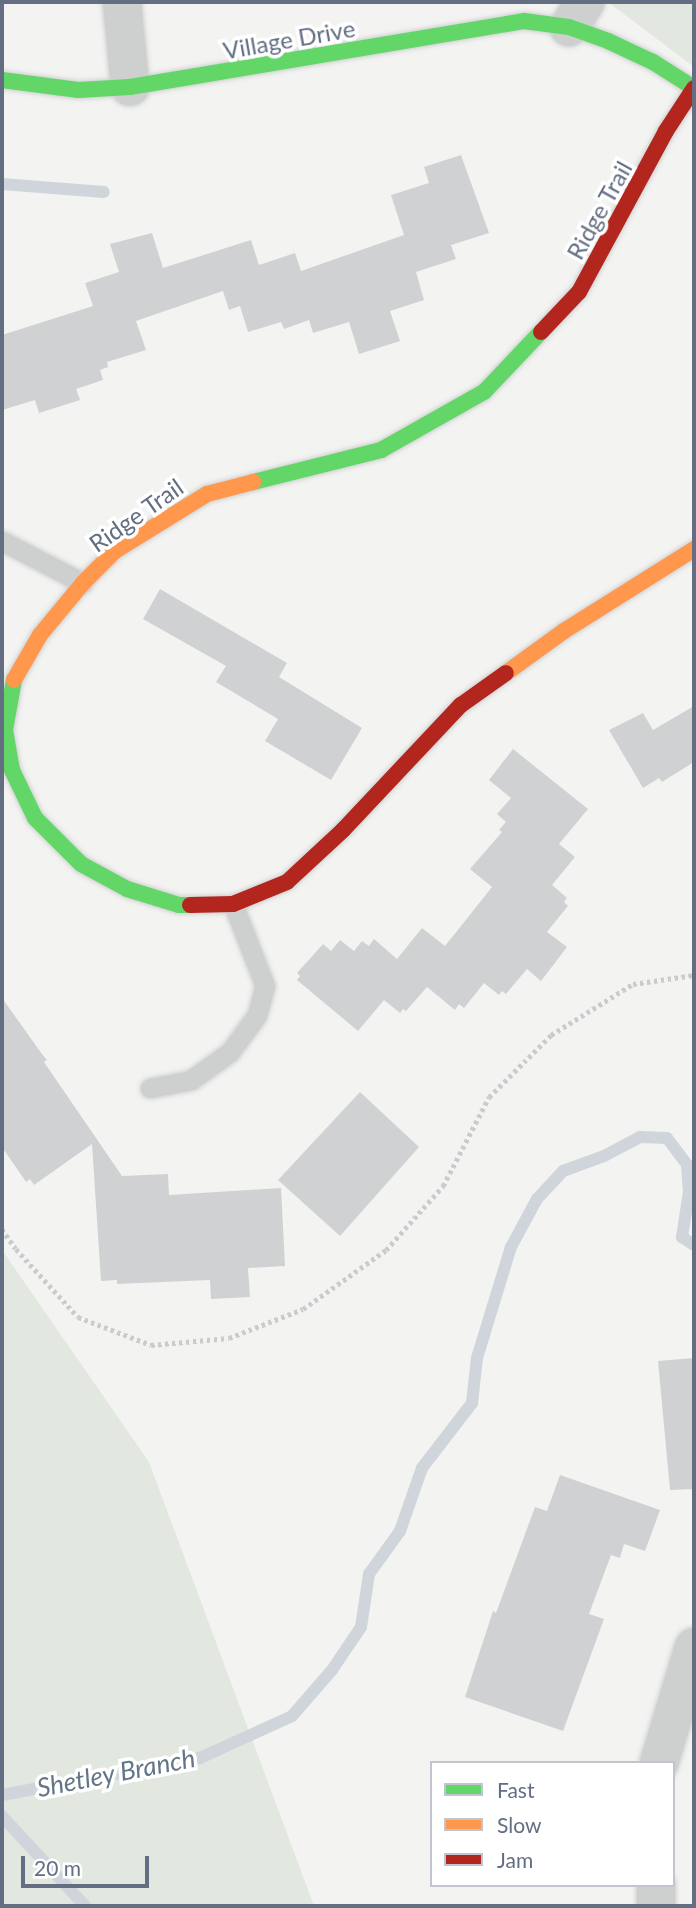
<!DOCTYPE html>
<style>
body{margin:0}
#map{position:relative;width:696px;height:1908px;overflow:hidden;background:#f3f4f2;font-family:Lato,sans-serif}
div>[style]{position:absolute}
.green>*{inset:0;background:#e2e7e0}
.stream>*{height:12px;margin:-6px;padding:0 6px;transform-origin:6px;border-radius:6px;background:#cfd5da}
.building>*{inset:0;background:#d0d1d2}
.path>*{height:4.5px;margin-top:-2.25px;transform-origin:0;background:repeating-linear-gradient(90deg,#cacbcc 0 3.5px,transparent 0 7px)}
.roads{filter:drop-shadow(0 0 2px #cfd1d1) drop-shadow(0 0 2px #cfd1d1)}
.lane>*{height:19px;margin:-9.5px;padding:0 9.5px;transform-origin:9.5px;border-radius:9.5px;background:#cecfcf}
.street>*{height:38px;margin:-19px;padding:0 19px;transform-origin:19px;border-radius:19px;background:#cecfcf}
.fast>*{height:16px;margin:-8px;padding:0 8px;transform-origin:8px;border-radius:8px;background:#63d668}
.slow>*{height:16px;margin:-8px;padding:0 8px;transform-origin:8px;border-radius:8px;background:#ff974d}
.jam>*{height:16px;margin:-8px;padding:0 8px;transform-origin:8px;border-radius:8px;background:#b3261e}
span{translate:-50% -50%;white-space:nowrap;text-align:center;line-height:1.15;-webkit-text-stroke:7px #fff;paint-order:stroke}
.street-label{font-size:24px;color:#636e83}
.water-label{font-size:26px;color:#637687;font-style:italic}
.frame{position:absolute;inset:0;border:4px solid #636e83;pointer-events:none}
.legend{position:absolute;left:430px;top:1761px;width:245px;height:126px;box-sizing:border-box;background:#fff;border:2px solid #c1c5cd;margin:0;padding:9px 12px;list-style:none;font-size:21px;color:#636e83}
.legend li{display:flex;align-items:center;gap:14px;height:35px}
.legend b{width:35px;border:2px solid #c1c5cd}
.scale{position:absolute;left:21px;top:1856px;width:128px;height:32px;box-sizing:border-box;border:4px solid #636e83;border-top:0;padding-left:9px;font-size:21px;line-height:24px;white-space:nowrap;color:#636e83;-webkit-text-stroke:5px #fff;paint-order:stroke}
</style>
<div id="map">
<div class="green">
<div style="clip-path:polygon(608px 2px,694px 2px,694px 67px)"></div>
<div style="clip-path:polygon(2px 1250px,149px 1462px,314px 1906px,2px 1906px)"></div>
</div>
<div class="stream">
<div style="left:2px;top:184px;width:102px;rotate:4.5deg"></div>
<div style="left:2px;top:1795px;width:201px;rotate:-10.6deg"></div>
<div style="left:200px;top:1758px;width:101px;rotate:-24.5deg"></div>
<div style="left:292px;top:1716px;width:61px;rotate:-49deg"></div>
<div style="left:332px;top:1670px;width:52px;rotate:-56deg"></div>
<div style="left:361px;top:1627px;width:54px;rotate:-81.4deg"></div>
<div style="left:369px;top:1574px;width:53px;rotate:-54.2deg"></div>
<div style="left:400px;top:1531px;width:67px;rotate:-70.8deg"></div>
<div style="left:422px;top:1468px;width:82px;rotate:-52.4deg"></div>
<div style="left:472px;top:1403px;width:45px;rotate:-83.7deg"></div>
<div style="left:477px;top:1358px;width:116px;rotate:-73deg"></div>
<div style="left:511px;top:1247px;width:55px;rotate:-61.6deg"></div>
<div style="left:537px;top:1199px;width:38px;rotate:-47deg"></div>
<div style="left:563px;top:1171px;width:44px;rotate:-20.1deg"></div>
<div style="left:604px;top:1156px;width:41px;rotate:-27.8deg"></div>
<div style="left:640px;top:1137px;width:27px;rotate:2deg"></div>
<div style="left:667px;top:1138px;width:34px;rotate:53deg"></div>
<div style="left:687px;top:1165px;width:27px;rotate:86deg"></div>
<div style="left:689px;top:1192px;width:46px;rotate:98.8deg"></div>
<div style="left:682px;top:1237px;width:14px;rotate:34deg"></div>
<div style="left:2px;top:1816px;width:122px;rotate:47.3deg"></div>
</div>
<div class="building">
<div style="clip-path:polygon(461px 155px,489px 233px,451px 245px,456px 259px,416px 272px,424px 300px,390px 311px,400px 341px,359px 354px,349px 322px,313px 333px,309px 320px,284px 329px,281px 322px,248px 332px,240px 306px,229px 310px,223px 291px,136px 321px,146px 350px,107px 362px,108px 367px,100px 370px,103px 380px,76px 389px,80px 400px,39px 413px,35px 400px,2px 410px,2px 335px,93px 306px,85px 283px,119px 272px,110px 244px,152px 233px,163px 268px,251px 240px,259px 265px,295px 253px,301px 271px,404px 235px,391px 195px,429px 183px,424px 167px)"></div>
<div style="clip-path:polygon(160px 589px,287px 663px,279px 677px,362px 728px,331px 780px,265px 741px,278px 719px,216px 682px,226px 666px,143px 619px)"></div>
<div style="clip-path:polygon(694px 706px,694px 762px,662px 782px,659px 778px,643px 788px,609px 730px,643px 713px,653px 730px)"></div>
<div style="clip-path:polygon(513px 749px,588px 809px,559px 844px,575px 857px,552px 885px,567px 898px,564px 902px,568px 906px,547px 932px,567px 947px,541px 981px,527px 969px,506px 994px,502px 991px,499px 995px,484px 983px,464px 1008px,459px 1004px,455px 1010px,427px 987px,406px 1011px,403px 1009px,400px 1013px,384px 1000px,358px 1031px,297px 980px,300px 976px,297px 973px,323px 944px,331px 951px,340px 940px,354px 951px,362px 941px,369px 946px,374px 939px,397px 959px,422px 928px,445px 946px,492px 887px,470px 869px,502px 832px,499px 830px,506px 822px,497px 814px,511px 798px,489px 780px)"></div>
<div style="clip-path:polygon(2px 998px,42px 1054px,47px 1060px,44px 1062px,122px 1176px,168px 1174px,169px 1195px,281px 1188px,285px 1266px,248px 1268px,250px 1297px,211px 1299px,210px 1280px,117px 1284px,117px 1280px,101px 1281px,92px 1144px,34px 1185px,30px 1179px,26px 1182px,2px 1147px)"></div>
<div style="clip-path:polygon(360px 1092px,419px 1147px,340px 1236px,278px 1180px)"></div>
<div style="clip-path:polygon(694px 1358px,694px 1489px,670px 1490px,658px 1361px)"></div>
<div style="clip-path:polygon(560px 1475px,660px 1510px,645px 1551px,624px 1544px,620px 1558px,611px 1555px,589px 1614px,604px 1619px,563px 1731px,465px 1697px,493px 1611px,496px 1613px,535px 1507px,547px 1511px)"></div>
</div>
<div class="path">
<div style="left:2px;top:1229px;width:24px;rotate:55deg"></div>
<div style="left:16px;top:1249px;width:92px;rotate:47.6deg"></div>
<div style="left:78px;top:1317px;width:78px;rotate:21deg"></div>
<div style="left:151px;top:1345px;width:78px;rotate:-5.1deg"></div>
<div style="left:229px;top:1338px;width:79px;rotate:-21.4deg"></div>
<div style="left:303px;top:1309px;width:102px;rotate:-35.4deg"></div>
<div style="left:386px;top:1250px;width:86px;rotate:-48.3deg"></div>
<div style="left:443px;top:1186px;width:100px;rotate:-62.7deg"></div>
<div style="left:489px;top:1097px;width:88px;rotate:-45deg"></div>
<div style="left:551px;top:1035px;width:97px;rotate:-31.9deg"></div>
<div style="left:633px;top:984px;width:62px;rotate:-8.4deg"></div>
</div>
<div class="roads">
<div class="lane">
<div style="left:2px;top:541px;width:91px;rotate:27.4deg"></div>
<div style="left:150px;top:1088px;width:42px;rotate:-11deg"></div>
<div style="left:191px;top:1080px;width:48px;rotate:-35.7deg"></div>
<div style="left:230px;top:1052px;width:46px;rotate:-53.9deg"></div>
<div style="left:257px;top:1015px;width:30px;rotate:-75deg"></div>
<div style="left:265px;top:986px;width:88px;rotate:-111.3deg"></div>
</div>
<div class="street">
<div style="left:122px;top:2px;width:85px;rotate:84.6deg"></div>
<div style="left:569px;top:27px;width:30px;rotate:-57deg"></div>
<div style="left:659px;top:1763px;width:121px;rotate:-73.2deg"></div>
<div style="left:656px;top:1906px;width:21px;rotate:-90deg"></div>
</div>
<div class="fast">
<div style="left:2px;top:80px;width:77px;rotate:7.5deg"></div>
<div style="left:78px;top:90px;width:52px;rotate:-3.3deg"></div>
<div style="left:130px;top:87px;width:399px;rotate:-9.5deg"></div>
<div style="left:524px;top:21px;width:45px;rotate:7.6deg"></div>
<div style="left:569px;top:27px;width:41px;rotate:19.7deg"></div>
<div style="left:608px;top:41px;width:50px;rotate:25deg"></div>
<div style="left:653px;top:62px;width:49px;rotate:32.4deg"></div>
<div style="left:253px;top:482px;width:132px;rotate:-14deg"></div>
<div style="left:381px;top:450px;width:118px;rotate:-29.4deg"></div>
<div style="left:484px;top:392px;width:83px;rotate:-46.5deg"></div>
<div style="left:14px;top:680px;width:51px;rotate:100.2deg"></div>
<div style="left:5px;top:730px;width:41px;rotate:80.1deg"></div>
<div style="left:12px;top:770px;width:53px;rotate:64.4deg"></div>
<div style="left:35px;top:818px;width:65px;rotate:45deg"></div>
<div style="left:81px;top:864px;width:52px;rotate:28.5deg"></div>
<div style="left:127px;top:889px;width:54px;rotate:17.1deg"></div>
<div style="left:179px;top:905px;width:11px"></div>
</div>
<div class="slow">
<div style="left:506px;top:673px;width:72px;rotate:-35.9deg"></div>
<div style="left:564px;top:631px;width:154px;rotate:-32.2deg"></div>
<div style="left:14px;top:680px;width:52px;rotate:-60deg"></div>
<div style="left:40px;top:635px;width:67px;rotate:-50.4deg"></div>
<div style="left:83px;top:583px;width:45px;rotate:-45deg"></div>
<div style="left:115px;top:551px;width:108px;rotate:-31.8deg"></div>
<div style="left:207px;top:494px;width:48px;rotate:-14.6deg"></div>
</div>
<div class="jam">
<div style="left:541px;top:332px;width:55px;rotate:-46.5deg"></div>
<div style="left:579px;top:292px;width:183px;rotate:-61.6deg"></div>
<div style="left:666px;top:131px;width:51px;rotate:-56.9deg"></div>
<div style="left:190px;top:905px;width:43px;rotate:-1.3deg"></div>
<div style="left:233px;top:904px;width:58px;rotate:-22.2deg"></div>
<div style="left:287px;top:882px;width:76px;rotate:-42.9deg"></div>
<div style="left:343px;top:830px;width:172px;rotate:-46.7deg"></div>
<div style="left:461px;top:705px;width:55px;rotate:-35.4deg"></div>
</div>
</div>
<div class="street-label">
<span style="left:289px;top:39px;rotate:-10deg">Village Drive</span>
<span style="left:599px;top:210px;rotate:-61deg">Ridge Trail</span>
<span style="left:136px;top:515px;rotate:-35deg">Ridge Trail</span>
</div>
<div class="water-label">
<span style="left:116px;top:1773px;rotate:-11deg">Shetley Branch</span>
</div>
<div class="frame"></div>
<ul class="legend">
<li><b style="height:9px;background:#63d668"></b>Fast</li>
<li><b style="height:9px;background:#ff974d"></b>Slow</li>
<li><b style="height:9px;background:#b3261e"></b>Jam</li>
</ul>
<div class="scale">20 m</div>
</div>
